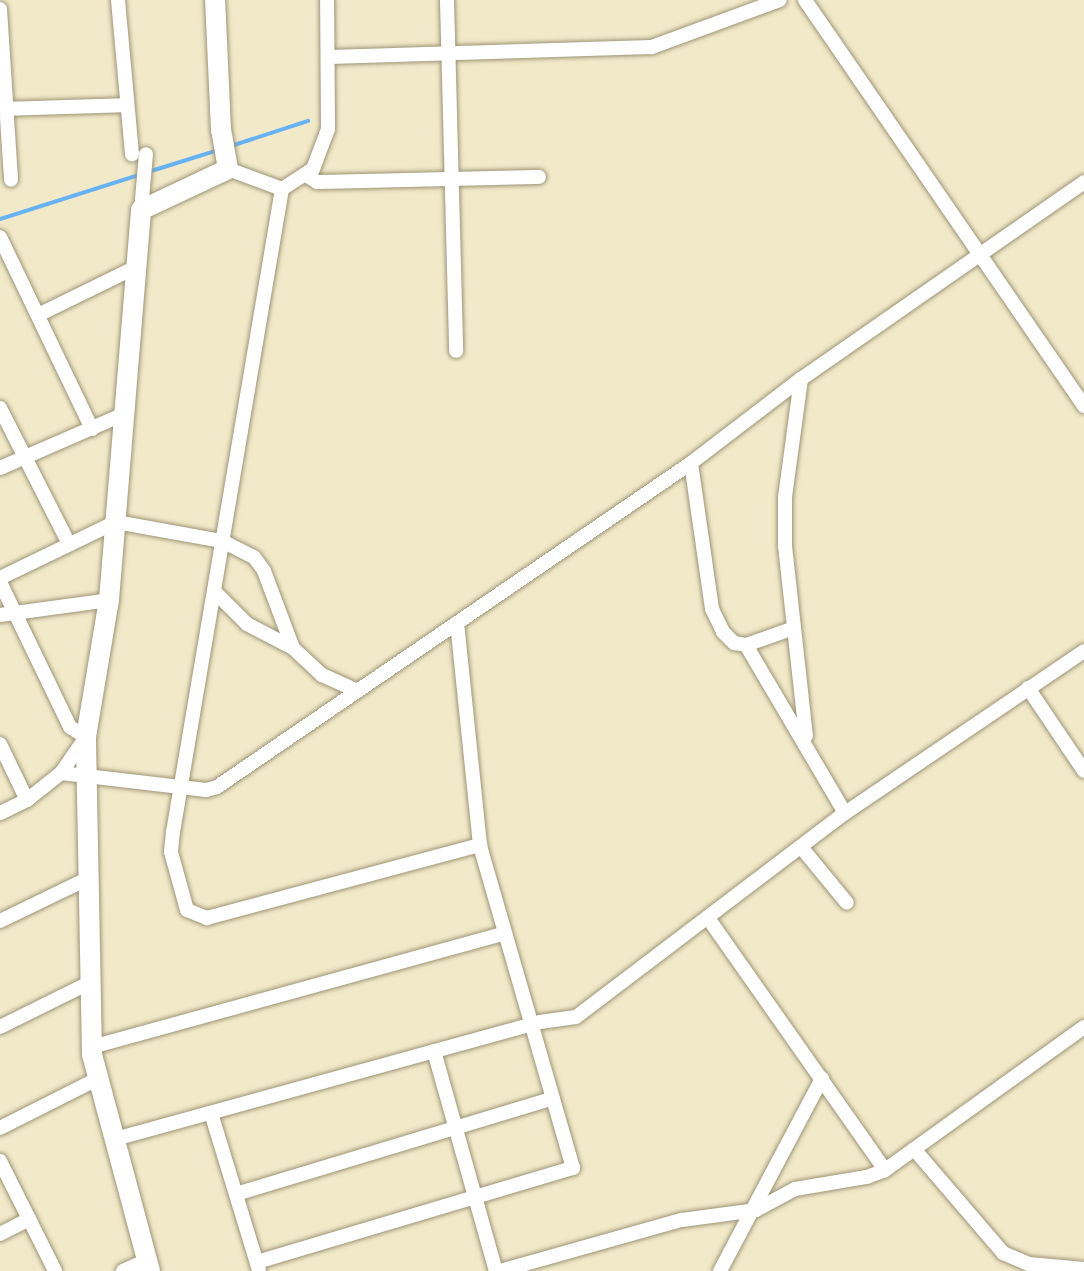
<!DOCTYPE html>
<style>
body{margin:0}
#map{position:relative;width:1084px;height:1271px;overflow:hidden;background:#f1e9c8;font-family:Signika,sans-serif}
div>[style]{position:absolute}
.stream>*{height:4px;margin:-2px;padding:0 2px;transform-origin:2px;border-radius:2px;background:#66b2f4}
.roads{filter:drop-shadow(0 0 2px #9d9577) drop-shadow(0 0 2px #9d9577)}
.street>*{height:14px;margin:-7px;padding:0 7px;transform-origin:7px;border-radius:7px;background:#fff}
.secondary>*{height:20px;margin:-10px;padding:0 10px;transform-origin:10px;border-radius:10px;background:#fff}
span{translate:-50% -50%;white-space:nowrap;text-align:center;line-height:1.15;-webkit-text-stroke:8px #fef6d5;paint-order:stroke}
</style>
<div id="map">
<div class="stream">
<div style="left:234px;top:145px;width:78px;rotate:-18deg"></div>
<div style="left:148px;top:172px;width:70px;rotate:-17.4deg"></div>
<div style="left:0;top:219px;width:146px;rotate:-17.6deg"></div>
</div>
<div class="roads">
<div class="street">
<div style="left:118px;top:0;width:155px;rotate:84.8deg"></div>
<div style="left:447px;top:0;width:351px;rotate:88.5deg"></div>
<div style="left:805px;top:0;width:493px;rotate:55.5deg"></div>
<div style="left:0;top:9px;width:171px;rotate:86.3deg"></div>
<div style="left:329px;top:57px;width:323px;rotate:-1.8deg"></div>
<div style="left:652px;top:47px;width:136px;rotate:-20.2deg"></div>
<div style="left:0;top:109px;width:124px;rotate:-1.8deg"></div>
<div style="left:228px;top:169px;width:58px;rotate:20.3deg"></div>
<div style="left:282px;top:189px;width:37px;rotate:-33deg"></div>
<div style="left:313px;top:169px;width:43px;rotate:-69.4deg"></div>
<div style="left:328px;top:129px;width:129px;rotate:-90.4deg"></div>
<div style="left:306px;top:175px;width:13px;rotate:32deg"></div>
<div style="left:317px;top:182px;width:222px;rotate:-1.3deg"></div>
<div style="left:282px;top:189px;width:652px;rotate:99.62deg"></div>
<div style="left:173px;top:832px;width:20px;rotate:96deg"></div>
<div style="left:171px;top:852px;width:60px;rotate:74.6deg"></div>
<div style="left:187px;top:910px;width:22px;rotate:22deg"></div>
<div style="left:207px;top:918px;width:283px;rotate:-15deg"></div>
<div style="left:141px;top:210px;width:56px;rotate:-84.9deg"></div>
<div style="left:0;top:237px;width:213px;rotate:64.4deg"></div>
<div style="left:38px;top:315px;width:107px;rotate:-26.1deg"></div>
<div style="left:801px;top:379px;width:119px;rotate:97.7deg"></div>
<div style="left:785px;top:497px;width:49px;rotate:90deg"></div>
<div style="left:785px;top:546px;width:191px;rotate:83.7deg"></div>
<div style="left:0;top:408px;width:153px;rotate:63.1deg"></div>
<div style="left:691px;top:463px;width:148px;rotate:81.8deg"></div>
<div style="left:712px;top:609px;width:25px;rotate:64deg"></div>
<div style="left:723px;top:632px;width:16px;rotate:45deg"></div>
<div style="left:734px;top:643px;width:12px;rotate:9deg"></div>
<div style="left:746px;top:645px;width:195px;rotate:59.5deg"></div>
<div style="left:0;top:468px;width:135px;rotate:-23.5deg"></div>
<div style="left:0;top:578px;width:129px;rotate:-25.8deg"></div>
<div style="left:116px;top:522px;width:108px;rotate:10.2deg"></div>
<div style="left:222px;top:541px;width:36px;rotate:27deg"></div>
<div style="left:254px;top:557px;width:17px;rotate:54deg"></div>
<div style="left:264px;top:571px;width:82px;rotate:69.4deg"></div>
<div style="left:293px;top:648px;width:40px;rotate:43deg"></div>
<div style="left:322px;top:675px;width:39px;rotate:24deg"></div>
<div style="left:0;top:582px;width:161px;rotate:64.2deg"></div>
<div style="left:70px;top:727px;width:19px;rotate:32deg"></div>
<div style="left:86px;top:737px;width:44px;rotate:124.8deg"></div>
<div style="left:61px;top:773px;width:43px;rotate:141.5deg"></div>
<div style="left:27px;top:800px;width:30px;rotate:154deg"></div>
<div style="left:214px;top:591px;width:47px;rotate:45deg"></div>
<div style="left:247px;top:624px;width:52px;rotate:27.6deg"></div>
<div style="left:0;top:615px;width:110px;rotate:-7.8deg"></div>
<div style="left:746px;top:645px;width:51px;rotate:-19.5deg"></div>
<div style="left:1028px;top:688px;width:100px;rotate:56deg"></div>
<div style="left:0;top:744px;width:62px;rotate:64.3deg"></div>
<div style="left:61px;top:773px;width:146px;rotate:6.7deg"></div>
<div style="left:206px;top:790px;width:11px;rotate:-15deg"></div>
<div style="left:217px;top:787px;width:574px;rotate:-34.35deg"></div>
<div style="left:691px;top:463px;width:138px;rotate:-37.4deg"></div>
<div style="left:801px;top:379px;width:345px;rotate:-34.8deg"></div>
<div style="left:801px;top:847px;width:72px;rotate:50.6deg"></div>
<div style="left:708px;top:918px;width:308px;rotate:54.9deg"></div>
<div style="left:0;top:921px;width:99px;rotate:-25.8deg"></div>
<div style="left:0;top:1027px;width:102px;rotate:-26.3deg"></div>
<div style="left:92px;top:1047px;width:428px;rotate:-15.4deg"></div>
<div style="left:434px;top:1051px;width:229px;rotate:74.3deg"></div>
<div style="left:211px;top:1113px;width:164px;rotate:73deg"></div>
<div style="left:0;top:1128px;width:111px;rotate:-26.8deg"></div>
<div style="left:115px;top:1139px;width:441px;rotate:-15.4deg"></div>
<div style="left:540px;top:1022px;width:36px;rotate:-8deg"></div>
<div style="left:576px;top:1017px;width:338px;rotate:-37.2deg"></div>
<div style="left:845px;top:813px;width:289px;rotate:-34.1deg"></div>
<div style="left:914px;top:1149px;width:137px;rotate:49.4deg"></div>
<div style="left:1003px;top:1253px;width:28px;rotate:23deg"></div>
<div style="left:1029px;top:1264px;width:55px;rotate:5.2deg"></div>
<div style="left:0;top:1161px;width:123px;rotate:63.4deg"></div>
<div style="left:236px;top:1194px;width:331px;rotate:-16.8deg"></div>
<div style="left:0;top:1234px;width:33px;rotate:-27deg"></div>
<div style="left:257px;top:1262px;width:330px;rotate:-16.6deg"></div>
<div style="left:573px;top:1168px;width:336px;rotate:-106.1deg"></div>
<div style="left:480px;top:845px;width:223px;rotate:-95.9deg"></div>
<div style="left:123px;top:1271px;width:27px;rotate:-24deg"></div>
<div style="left:500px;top:1271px;width:189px;rotate:-15.7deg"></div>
<div style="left:682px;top:1220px;width:75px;rotate:-7.7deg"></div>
<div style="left:756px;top:1210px;width:44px;rotate:-28.3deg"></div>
<div style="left:795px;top:1189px;width:73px;rotate:-9.5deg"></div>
<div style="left:867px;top:1177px;width:19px;rotate:-21deg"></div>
<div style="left:885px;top:1170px;width:245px;rotate:-35.7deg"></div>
<div style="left:720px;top:1271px;width:218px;rotate:-62.1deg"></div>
</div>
<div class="secondary">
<div style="left:150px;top:1271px;width:225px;rotate:-105deg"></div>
<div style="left:92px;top:1054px;width:317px;rotate:-91.1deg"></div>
<div style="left:86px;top:737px;width:139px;rotate:-80.5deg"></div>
<div style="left:109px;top:600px;width:391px;rotate:-85.3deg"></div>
<div style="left:141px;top:210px;width:96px;rotate:-25.2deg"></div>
<div style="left:228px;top:169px;width:40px;rotate:-100deg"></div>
<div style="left:221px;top:130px;width:130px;rotate:-92.6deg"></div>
</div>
</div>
</div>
